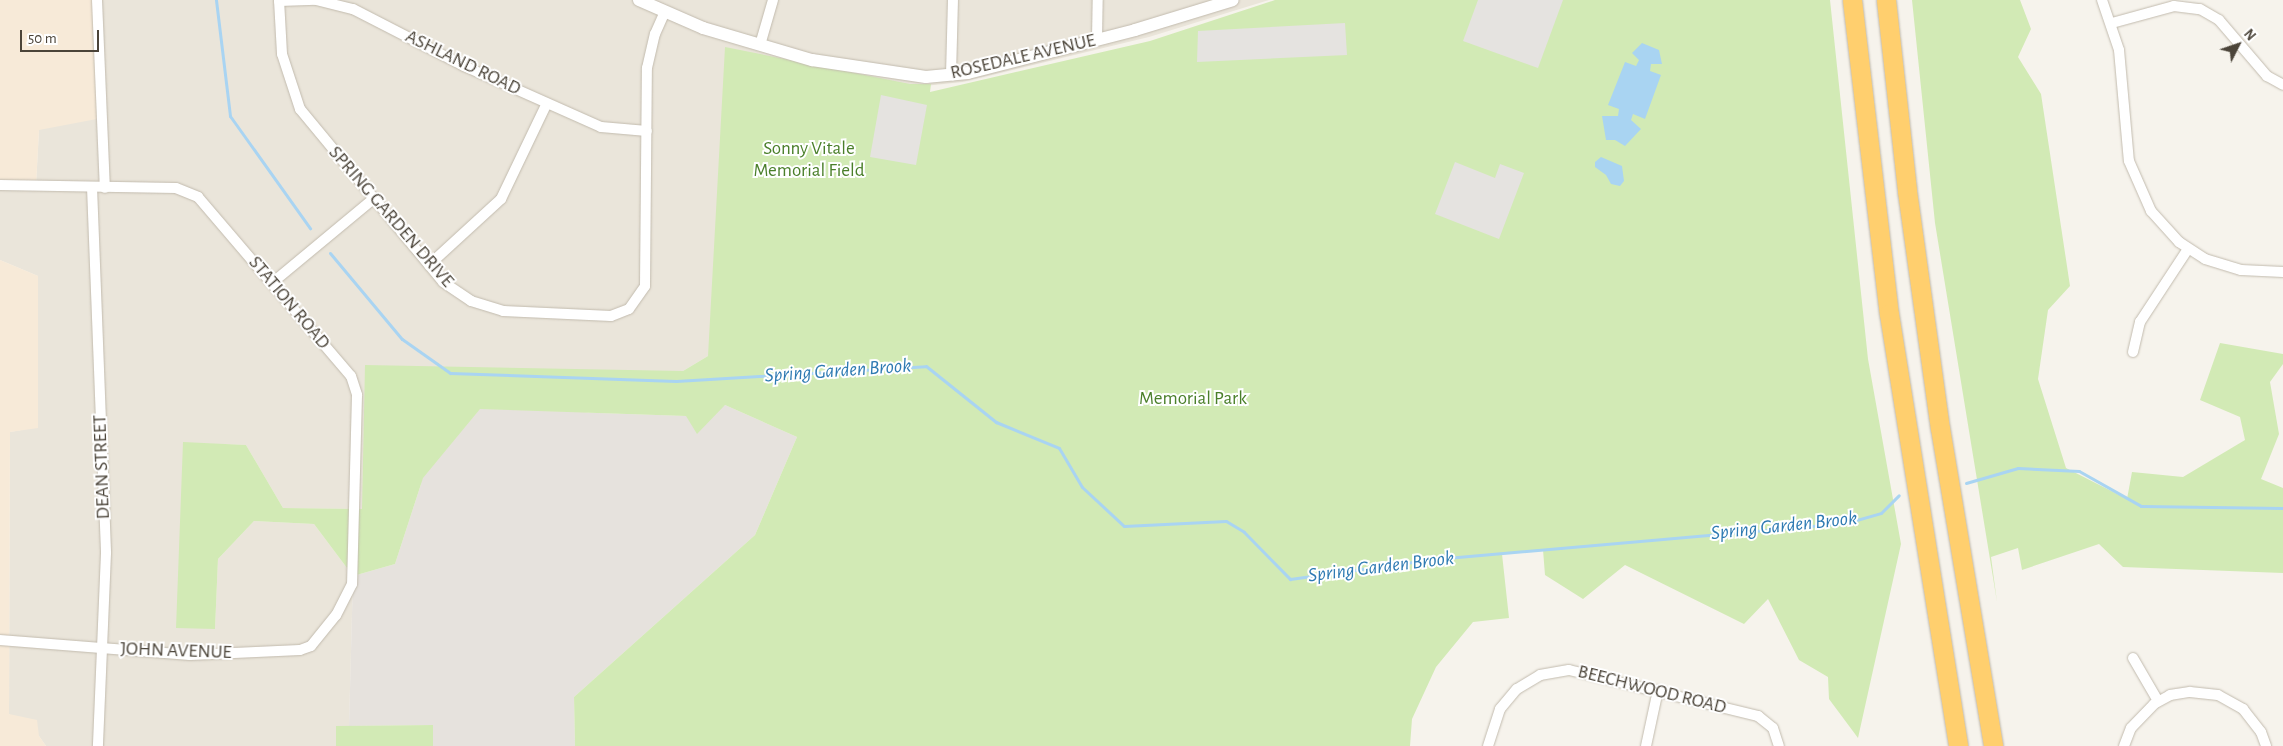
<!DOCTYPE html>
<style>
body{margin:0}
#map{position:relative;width:2283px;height:746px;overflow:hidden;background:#f6f3ec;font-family:"Alegreya Sans",sans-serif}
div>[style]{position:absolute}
.residential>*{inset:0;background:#eae5da}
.commercial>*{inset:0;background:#f7ead8}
.industrial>*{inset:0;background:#e6e2dd}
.green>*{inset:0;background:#d2eab5}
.parking>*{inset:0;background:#e5e3e0}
.water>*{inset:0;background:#a9d4f2}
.stream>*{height:3px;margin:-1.5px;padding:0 1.5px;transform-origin:1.5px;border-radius:1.5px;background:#a9d4f2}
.roads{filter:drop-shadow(0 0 1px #c2bbae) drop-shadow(0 0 1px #c2bbae)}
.minor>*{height:10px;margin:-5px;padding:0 5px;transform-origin:5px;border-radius:5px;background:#fff}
.tertiary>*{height:12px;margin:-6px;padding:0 6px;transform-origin:6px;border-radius:6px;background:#fff}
.motorway>*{height:19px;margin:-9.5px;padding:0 9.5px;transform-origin:9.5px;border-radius:9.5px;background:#ffcf6e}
span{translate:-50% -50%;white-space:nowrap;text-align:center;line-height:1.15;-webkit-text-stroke:4px #fff;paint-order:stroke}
.street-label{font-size:19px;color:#4b4439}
.park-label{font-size:19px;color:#4a7f2a}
.water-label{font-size:20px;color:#2e7ab2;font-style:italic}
.north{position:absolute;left:2213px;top:20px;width:50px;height:50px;-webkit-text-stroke:4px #fff;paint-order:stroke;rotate:49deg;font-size:14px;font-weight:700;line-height:20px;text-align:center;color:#4b4439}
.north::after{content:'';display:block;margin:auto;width:18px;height:22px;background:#4b4439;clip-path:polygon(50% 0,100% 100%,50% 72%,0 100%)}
.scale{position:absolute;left:20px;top:30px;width:79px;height:22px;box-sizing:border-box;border:2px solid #4b4439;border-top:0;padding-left:6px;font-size:15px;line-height:18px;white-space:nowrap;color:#4b4439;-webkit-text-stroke:4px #fff;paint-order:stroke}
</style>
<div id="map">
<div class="residential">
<div style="clip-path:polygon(97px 0,1269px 0,1149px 37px,962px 82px,924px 86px,708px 356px,683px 371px,362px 509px,283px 508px,246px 445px,183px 443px,215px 629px,218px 559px,254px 521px,314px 524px,353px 576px,349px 726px,336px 727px,336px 746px,46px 746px,39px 736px,9px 714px,10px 432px,38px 427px,38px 276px,0 260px,0 185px,36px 185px,39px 130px)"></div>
</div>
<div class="commercial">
<div style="clip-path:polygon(0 0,97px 0,102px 118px,39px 130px,36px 186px,0 185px)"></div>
<div style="clip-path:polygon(0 260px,38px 276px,38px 428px,10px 432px,9px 714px,37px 720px,39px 736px,46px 746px,0 746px)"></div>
</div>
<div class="industrial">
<div style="clip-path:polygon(725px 405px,797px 437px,755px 535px,574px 697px,575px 746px,433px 746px,432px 725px,349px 726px,353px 576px,395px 564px,423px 478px,480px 409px,687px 416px)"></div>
</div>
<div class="green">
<div style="clip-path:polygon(1275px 0,1830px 0,1868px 359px,1901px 544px,1858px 738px,1829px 699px,1828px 677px,1799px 660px,1768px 599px,1744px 624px,1625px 565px,1583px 599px,1545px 575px,1543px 550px,1502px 554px,1509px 618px,1473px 622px,1436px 667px,1412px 719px,1410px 746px,575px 746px,574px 697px,755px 535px,797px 437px,725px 405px,697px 434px,686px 416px,480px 409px,423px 478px,395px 564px,353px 576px,314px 524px,254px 521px,218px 559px,215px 629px,176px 628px,183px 442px,246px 445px,283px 508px,362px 509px,365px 365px,683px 371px,708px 356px,725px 47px,910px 84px,931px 84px,930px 92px,1150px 41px)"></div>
<div style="clip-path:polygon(1912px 0,2020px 0,2031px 29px,2018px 57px,2041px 94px,2070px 286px,2048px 310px,2038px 379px,2066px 468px,2127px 499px,2132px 472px,2183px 477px,2245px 440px,2240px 417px,2200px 400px,2220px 343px,2283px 354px,2283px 364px,2270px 382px,2279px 434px,2261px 479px,2283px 488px,2283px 573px,2123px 567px,2099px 544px,2022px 570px,2018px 548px,1991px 557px,1997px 602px,1935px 223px)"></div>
<div style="clip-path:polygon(433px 725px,433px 746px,336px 746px,336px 726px)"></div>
</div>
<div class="parking">
<div style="clip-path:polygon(1478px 0,1563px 0,1538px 68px,1463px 41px)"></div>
<div style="clip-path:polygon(1345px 23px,1347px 55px,1197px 62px,1198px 31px)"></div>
<div style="clip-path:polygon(881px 95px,927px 105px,916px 165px,870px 157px)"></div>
<div style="clip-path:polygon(1455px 162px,1495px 178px,1500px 164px,1524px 173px,1499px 239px,1435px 214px)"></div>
</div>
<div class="water">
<div style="clip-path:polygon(1642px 43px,1659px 50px,1662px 64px,1651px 64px,1650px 71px,1661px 75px,1645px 119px,1633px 114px,1631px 120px,1641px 129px,1625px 146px,1615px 140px,1606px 140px,1602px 116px,1618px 116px,1619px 109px,1608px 105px,1625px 62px,1636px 66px,1639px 60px,1632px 53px)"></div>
<div style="clip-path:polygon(1601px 157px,1622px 166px,1624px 181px,1620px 186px,1611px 184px,1606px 175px,1595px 167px,1595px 162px)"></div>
</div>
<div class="stream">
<div style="left:216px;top:0;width:117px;rotate:83.1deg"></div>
<div style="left:230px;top:116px;width:138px;rotate:54.5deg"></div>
<div style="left:330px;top:253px;width:112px;rotate:50.1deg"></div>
<div style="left:402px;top:339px;width:59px;rotate:35.3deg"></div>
<div style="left:450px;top:373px;width:226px;rotate:2deg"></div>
<div style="left:676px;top:381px;width:250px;rotate:-3.4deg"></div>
<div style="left:926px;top:366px;width:90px;rotate:38.7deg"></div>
<div style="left:996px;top:422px;width:68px;rotate:22.4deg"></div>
<div style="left:1059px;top:448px;width:45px;rotate:59.5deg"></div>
<div style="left:1082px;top:487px;width:57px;rotate:42.9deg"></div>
<div style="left:1124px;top:526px;width:102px;rotate:-2.8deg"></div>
<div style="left:1226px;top:521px;width:21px;rotate:31deg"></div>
<div style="left:1244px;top:532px;width:66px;rotate:45.6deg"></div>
<div style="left:1290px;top:579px;width:146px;rotate:-7.9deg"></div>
<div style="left:1435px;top:559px;width:413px;rotate:-5deg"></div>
<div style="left:1846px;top:523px;width:36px;rotate:-16deg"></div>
<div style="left:1881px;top:513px;width:25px;rotate:-45deg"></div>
<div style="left:1966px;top:483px;width:54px;rotate:-16.1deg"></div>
<div style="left:2018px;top:468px;width:61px;rotate:2.8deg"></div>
<div style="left:2079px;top:471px;width:71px;rotate:29.4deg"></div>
<div style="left:2141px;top:506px;width:142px;rotate:0.8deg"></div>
</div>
<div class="roads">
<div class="minor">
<div style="left:97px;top:0;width:188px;rotate:87.6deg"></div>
<div style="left:279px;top:0;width:54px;rotate:86.8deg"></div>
<div style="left:282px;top:54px;width:58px;rotate:71.9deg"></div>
<div style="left:300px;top:109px;width:224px;rotate:50.4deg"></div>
<div style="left:443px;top:282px;width:34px;rotate:34deg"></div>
<div style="left:471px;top:301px;width:34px;rotate:17deg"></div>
<div style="left:503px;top:311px;width:108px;rotate:2.7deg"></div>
<div style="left:611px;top:316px;width:19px;rotate:-21deg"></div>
<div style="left:629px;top:309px;width:28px;rotate:-55deg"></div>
<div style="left:645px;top:286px;width:218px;rotate:-89.5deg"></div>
<div style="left:647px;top:68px;width:35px;rotate:-77deg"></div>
<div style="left:655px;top:34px;width:24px;rotate:-66deg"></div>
<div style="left:2102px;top:0;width:53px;rotate:71.2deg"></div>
<div style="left:2119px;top:50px;width:111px;rotate:84.9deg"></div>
<div style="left:2129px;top:161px;width:55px;rotate:66.3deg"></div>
<div style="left:2151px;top:211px;width:42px;rotate:47.9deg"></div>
<div style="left:2179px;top:242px;width:31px;rotate:33deg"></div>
<div style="left:2205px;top:259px;width:38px;rotate:17deg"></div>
<div style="left:2241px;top:270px;width:42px;rotate:2.7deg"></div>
<div style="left:279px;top:1px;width:37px;rotate:-2deg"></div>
<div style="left:316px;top:0;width:38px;rotate:14deg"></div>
<div style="left:353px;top:9px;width:125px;rotate:27.2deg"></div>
<div style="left:464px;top:66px;width:150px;rotate:24deg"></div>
<div style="left:601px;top:127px;width:46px;rotate:5deg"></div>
<div style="left:2112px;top:23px;width:64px;rotate:-15.3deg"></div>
<div style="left:2174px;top:6px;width:26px;rotate:7deg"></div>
<div style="left:2200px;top:9px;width:22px;rotate:30deg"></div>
<div style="left:2219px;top:20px;width:74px;rotate:49.4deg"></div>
<div style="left:2267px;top:76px;width:18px;rotate:29deg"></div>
<div style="left:1097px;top:39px;width:39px;rotate:-89deg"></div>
<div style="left:760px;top:45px;width:47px;rotate:-73.9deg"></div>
<div style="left:951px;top:75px;width:75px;rotate:-88.5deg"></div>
<div style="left:0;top:185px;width:176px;rotate:1deg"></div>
<div style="left:176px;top:188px;width:24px;rotate:22deg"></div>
<div style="left:198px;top:197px;width:235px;rotate:49.5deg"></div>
<div style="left:351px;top:376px;width:20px;rotate:72deg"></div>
<div style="left:357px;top:395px;width:189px;rotate:91.5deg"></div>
<div style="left:352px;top:584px;width:35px;rotate:117deg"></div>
<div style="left:336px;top:615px;width:40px;rotate:129deg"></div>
<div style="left:311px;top:646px;width:12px;rotate:160deg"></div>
<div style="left:300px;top:650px;width:110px;rotate:177.4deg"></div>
<div style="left:190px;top:655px;width:191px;rotate:-175.5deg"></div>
<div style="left:92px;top:187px;width:366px;rotate:87.8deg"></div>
<div style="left:106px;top:553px;width:193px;rotate:92.4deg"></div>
<div style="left:429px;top:265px;width:98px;rotate:-42.5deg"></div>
<div style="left:501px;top:199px;width:106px;rotate:-64.4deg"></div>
<div style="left:272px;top:283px;width:131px;rotate:-39.7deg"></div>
<div style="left:2133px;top:352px;width:31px;rotate:-77deg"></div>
<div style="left:2140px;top:322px;width:87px;rotate:-56.7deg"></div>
<div style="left:2133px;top:658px;width:50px;rotate:59.8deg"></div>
<div style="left:1488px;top:746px;width:39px;rotate:-72deg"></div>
<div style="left:1500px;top:709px;width:26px;rotate:-50deg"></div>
<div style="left:1517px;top:689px;width:27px;rotate:-31deg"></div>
<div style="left:1540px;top:675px;width:29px;rotate:-10deg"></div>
<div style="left:1569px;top:670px;width:195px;rotate:13.7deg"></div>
<div style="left:1758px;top:716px;width:19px;rotate:39deg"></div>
<div style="left:1773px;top:728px;width:19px;rotate:72deg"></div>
<div style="left:1646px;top:746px;width:57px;rotate:-77.9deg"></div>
<div style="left:2124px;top:746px;width:19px;rotate:-69deg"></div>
<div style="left:2131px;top:728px;width:33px;rotate:-46deg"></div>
<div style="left:2154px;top:704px;width:18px;rotate:-29deg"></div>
<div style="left:2170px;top:695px;width:20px;rotate:-9deg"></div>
<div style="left:2190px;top:692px;width:28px;rotate:6deg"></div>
<div style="left:2218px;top:695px;width:29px;rotate:29deg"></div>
<div style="left:2243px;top:709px;width:29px;rotate:52deg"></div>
<div style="left:2261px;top:732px;width:15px;rotate:70deg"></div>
</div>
<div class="tertiary">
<div style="left:639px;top:0;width:70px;rotate:23.6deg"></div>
<div style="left:703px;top:28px;width:114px;rotate:16.4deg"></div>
<div style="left:812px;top:60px;width:115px;rotate:8.5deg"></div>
<div style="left:926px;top:77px;width:42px;rotate:-5.4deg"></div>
<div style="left:968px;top:73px;width:172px;rotate:-14.4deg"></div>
<div style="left:1135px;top:30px;width:102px;rotate:-17deg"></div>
</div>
<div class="motorway">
<div style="left:1852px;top:0;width:316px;rotate:83.3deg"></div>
<div style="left:1889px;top:314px;width:437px;rotate:80.9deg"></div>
<div style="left:1886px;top:0;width:192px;rotate:83.7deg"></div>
<div style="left:1907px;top:191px;width:239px;rotate:82.1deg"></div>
<div style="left:1940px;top:428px;width:322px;rotate:80.5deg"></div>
</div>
</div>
<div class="street-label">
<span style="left:1023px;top:57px;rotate:-13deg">ROSEDALE AVENUE</span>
<span style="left:463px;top:63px;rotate:26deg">ASHLAND ROAD</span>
<span style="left:391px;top:217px;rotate:49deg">SPRING GARDEN DRIVE</span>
<span style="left:289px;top:303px;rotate:50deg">STATION ROAD</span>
<span style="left:102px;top:467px;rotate:-92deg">DEAN STREET</span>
<span style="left:176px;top:651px;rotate:2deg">JOHN AVENUE</span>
<span style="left:1652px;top:690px;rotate:14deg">BEECHWOOD ROAD</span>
</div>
<div class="park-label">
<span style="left:809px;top:160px">Sonny Vitale<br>Memorial Field</span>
<span style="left:1193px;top:399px">Memorial Park</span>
</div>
<div class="water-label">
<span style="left:838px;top:371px;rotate:-4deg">Spring Garden Brook</span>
<span style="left:1784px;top:526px;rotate:-6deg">Spring Garden Brook</span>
<span style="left:1381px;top:567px;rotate:-7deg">Spring Garden Brook</span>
</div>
<div class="north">N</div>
<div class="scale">50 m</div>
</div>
